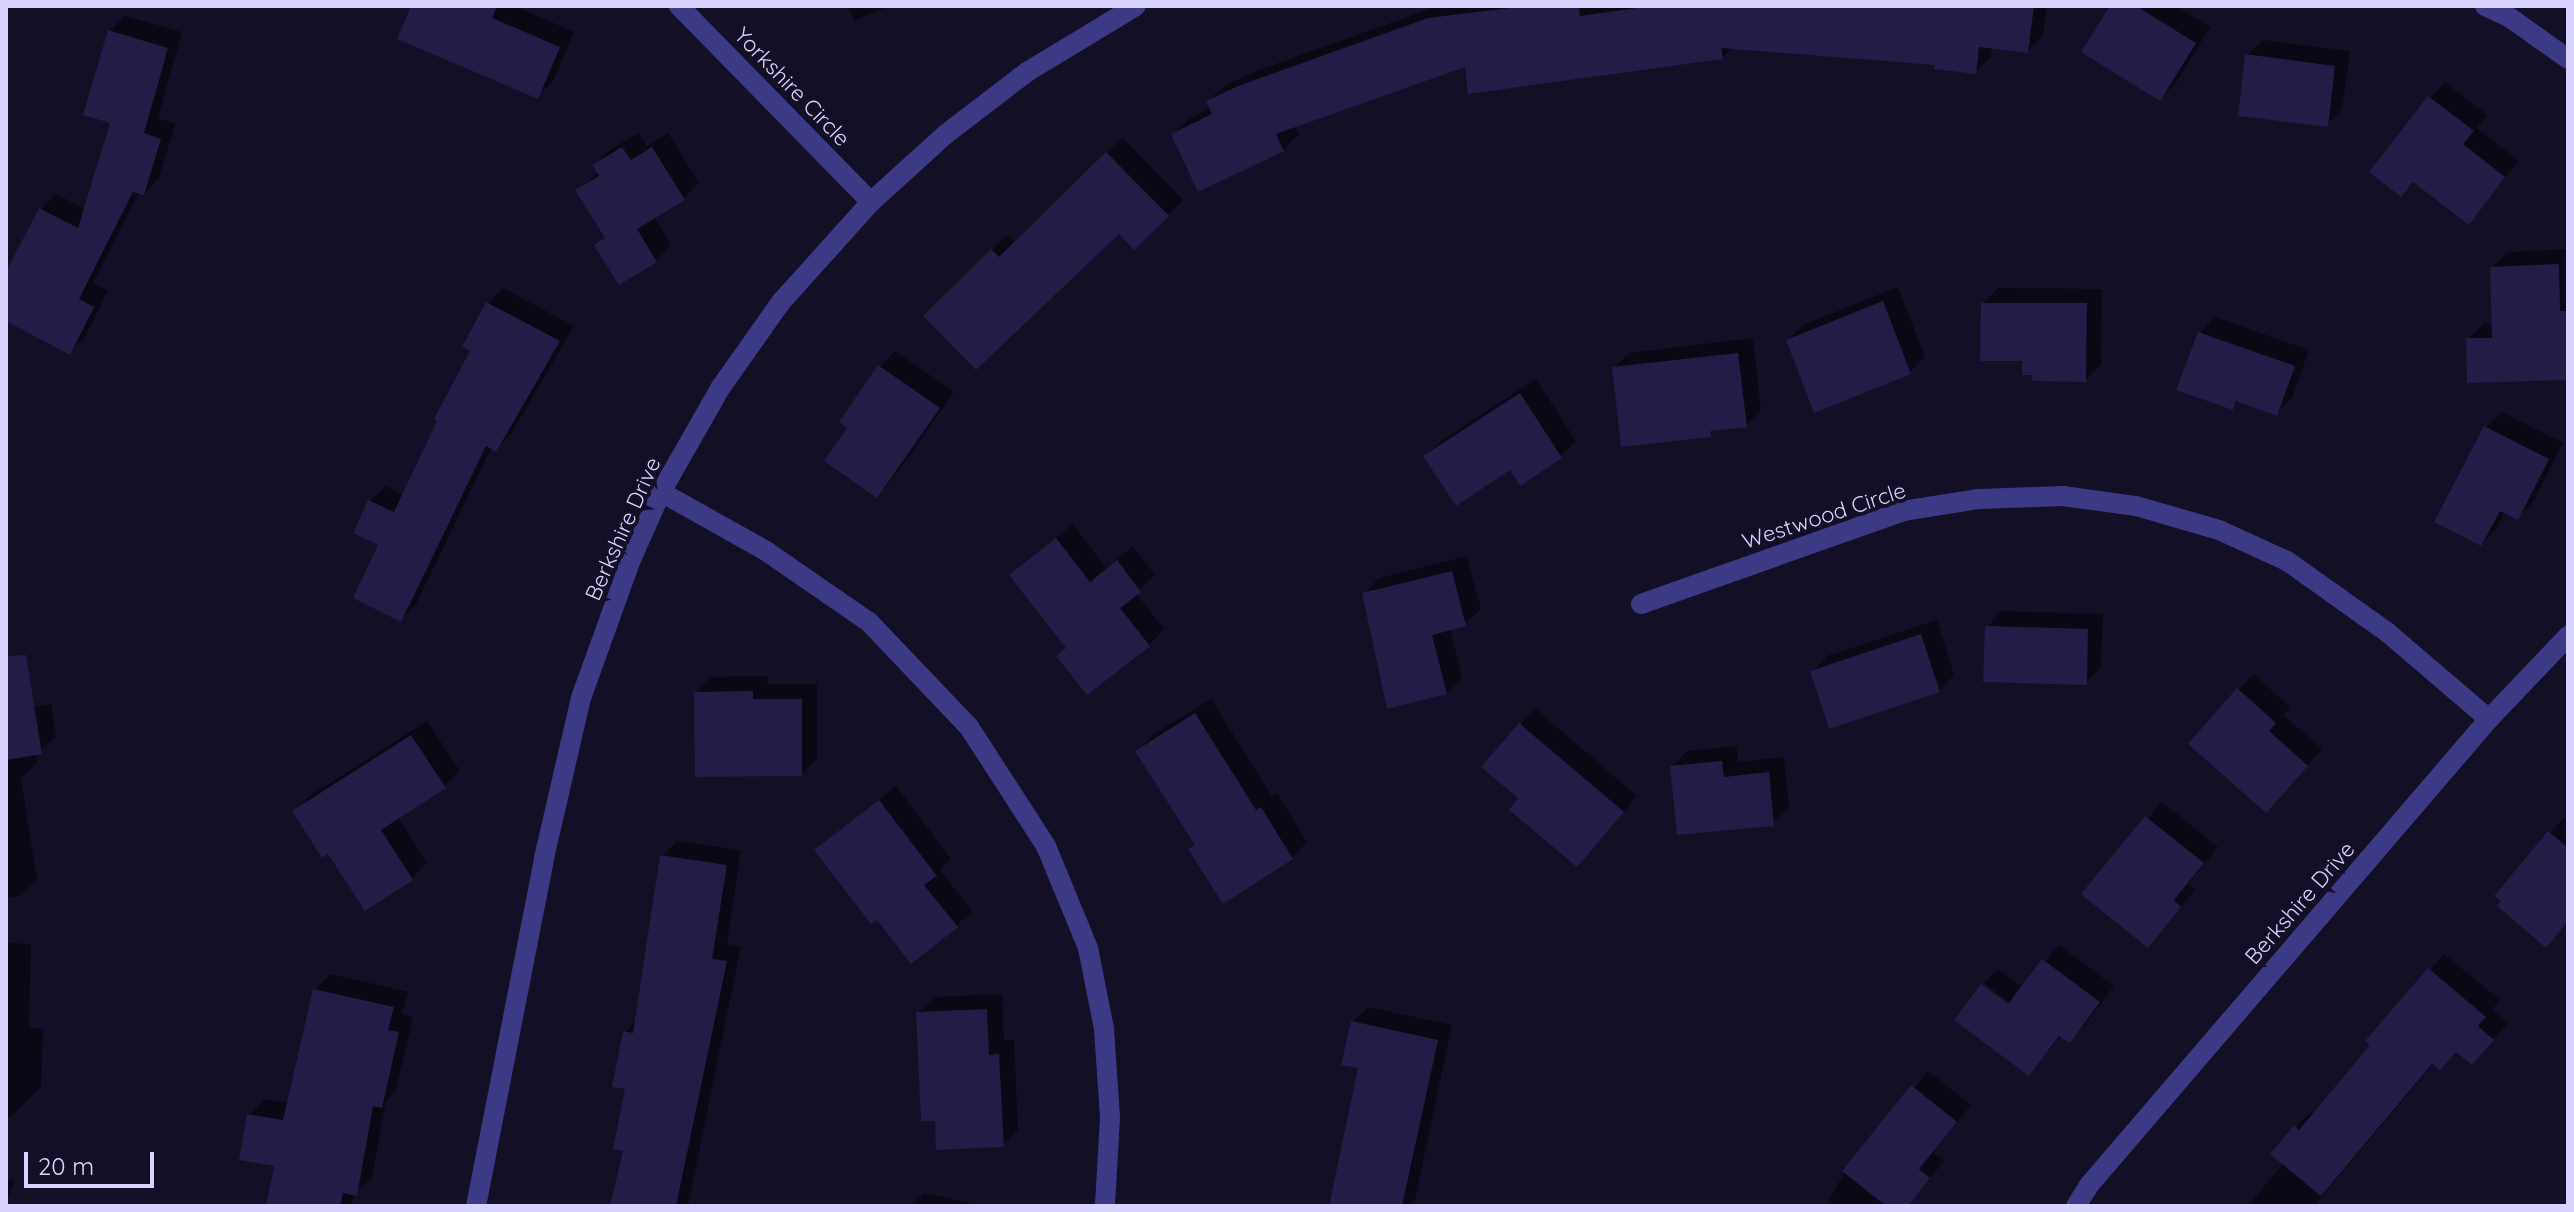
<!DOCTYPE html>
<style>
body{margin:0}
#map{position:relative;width:2574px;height:1212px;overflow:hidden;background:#130f26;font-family:Quicksand,sans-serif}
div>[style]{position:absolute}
.shadow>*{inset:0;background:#0007}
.building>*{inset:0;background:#241b47}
.minor>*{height:20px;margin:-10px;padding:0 10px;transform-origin:10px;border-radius:10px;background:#3d3a85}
span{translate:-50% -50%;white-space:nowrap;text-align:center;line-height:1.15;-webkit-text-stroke:8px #130f26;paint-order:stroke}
.street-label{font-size:22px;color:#d9d4ff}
.frame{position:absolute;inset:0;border:8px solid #d9d4ff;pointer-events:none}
.scale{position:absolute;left:24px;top:1152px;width:130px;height:36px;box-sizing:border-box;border:4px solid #d9d4ff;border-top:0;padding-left:10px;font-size:24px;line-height:28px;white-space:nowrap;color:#d9d4ff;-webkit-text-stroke:6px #130f26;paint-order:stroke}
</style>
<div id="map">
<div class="shadow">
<div style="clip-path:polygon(413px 6px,515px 6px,574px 32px,553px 81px,537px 97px)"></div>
<div style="clip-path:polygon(848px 6px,889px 6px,854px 21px)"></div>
<div style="clip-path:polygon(1438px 6px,2047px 6px,2043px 35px,2028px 51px,1992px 46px,1991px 57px,1975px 72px,1937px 63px,1732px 47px,1722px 58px,1467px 64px,1294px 125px,1299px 134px,1283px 150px,1173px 135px,1189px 119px,1211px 108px,1208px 101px,1224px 86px,1256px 71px)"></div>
<div style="clip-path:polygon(2112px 6px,2176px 6px,2210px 27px,2176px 83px,2160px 98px)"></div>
<div style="clip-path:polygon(125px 16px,182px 32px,158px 118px,175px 124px,159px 178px,144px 193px,139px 192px,93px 283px,108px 291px,85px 337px,70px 352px,6px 319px,6px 276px,41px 209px,56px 194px,85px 209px,112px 122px,110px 31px)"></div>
<div style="clip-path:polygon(2263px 40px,2350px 51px,2342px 109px,2327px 125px,2247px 55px)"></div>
<div style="clip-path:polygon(2445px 82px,2487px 115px,2477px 128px,2519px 161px,2468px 222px,2415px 181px,2401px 194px,2430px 98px)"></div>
<div style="clip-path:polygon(638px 133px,647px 146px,668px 133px,699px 183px,684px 198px,654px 216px,671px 245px,656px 261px,597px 245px,606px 236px,578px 191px,598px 172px,594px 165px,610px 150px)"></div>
<div style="clip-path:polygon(1123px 138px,1183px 200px,1135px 248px,1119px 231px,925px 316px,1007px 235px,1016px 243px)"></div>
<div style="clip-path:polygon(2568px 249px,2568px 378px,2468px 339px,2484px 323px,2494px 323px,2492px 268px,2507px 252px)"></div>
<div style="clip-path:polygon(1898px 287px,1925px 357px,1910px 372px,1788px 340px,1803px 325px)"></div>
<div style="clip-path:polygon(503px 288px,574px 326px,511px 434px,496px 449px,492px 447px,416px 604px,401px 619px,370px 501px,386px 486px,404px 495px,473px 350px,488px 303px)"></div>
<div style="clip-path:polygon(1998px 288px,2102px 289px,2101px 365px,2085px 380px,2034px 373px,1983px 304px)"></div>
<div style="clip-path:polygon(2215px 317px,2309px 350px,2292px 398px,2276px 414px,2239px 400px,2232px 408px,2200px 333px)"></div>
<div style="clip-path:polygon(1753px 338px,1761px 410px,1746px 425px,1717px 428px,1710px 435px,1614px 368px,1629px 353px)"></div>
<div style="clip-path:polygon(895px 351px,954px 392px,892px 480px,877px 496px,850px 427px,880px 367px)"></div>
<div style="clip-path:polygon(1536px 379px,1576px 441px,1561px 456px,1520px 483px,1511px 468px,1425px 456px,1441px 441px)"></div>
<div style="clip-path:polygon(2502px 412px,2563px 443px,2533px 502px,2517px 518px,2505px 511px,2497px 528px,2481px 544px,2486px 427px)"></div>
<div style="clip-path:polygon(1073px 524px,1106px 568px,1133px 546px,1155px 575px,1136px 593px,1164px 629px,1149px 645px,1068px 647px,1012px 575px)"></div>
<div style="clip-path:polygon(1467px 556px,1481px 609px,1465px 624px,1450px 628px,1462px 677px,1446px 693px,1364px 594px,1379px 578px)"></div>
<div style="clip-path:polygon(2002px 611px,2103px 614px,2101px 667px,2086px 683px,1987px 627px)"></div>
<div style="clip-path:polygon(1937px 620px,1954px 675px,1939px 691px,1812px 672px,1827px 656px)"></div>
<div style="clip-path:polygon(2254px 674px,2290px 707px,2283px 715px,2322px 749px,2281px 794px,2238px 690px)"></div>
<div style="clip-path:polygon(6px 676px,14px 710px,51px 704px,56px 737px,36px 753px,37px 763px,21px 779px,37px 880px,22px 895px,6px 898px)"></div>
<div style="clip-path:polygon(768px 676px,767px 684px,817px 684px,817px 758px,802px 774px,696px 693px,712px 677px)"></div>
<div style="clip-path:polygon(1211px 699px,1272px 796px,1277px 793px,1307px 842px,1292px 858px,1196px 844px,1138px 751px,1153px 735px)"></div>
<div style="clip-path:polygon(1536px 709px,1637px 796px,1592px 849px,1520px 725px)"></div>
<div style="clip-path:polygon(427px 721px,460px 771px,444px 786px,398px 817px,427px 863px,412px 878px,328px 851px,294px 812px,310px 796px)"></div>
<div style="clip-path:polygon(1737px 746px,1738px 762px,1784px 757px,1789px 808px,1773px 824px,1672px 767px,1687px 751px)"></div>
<div style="clip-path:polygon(896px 786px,951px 859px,940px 870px,972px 911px,956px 926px,877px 917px,817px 850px)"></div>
<div style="clip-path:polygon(2162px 802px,2218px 847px,2188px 884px,2195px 890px,2147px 945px,2084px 894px)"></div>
<div style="clip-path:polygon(2565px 817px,2568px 820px,2568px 922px,2546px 945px,2549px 833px)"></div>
<div style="clip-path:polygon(677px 841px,741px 850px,727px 944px,741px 946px,688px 1206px,612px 1206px,625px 1150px,625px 1032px,637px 1020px,662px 856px)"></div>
<div style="clip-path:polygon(6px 943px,31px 944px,29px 1028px,43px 1029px,41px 1087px,11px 1117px,6px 1117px)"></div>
<div style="clip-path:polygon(2059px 945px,2114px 986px,2085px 1025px,2069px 1041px,2062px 1035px,2029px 1073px,2015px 1012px,2017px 1009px,1984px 983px,1998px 969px,2023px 988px)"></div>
<div style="clip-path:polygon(2444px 954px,2500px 1000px,2492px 1010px,2508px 1023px,2472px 1063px,2458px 1050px,2434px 1063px,2314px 1206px,2248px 1206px,2284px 1163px,2295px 1127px,2311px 1112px,2315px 1115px,2373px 1045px,2368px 1041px)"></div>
<div style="clip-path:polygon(331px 974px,408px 992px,402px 1014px,413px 1017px,396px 1090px,386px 1101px,372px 1178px,354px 1193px,352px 1206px,268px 1206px,276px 1164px,249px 1115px,264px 1099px,289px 1103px,315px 990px)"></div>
<div style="clip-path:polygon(1002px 994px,1004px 1040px,1014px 1040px,1018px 1130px,1003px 1145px,937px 1119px,918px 1013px,934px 997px)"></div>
<div style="clip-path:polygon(1368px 1007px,1452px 1025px,1415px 1200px,1409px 1206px,1355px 1206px,1361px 1067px,1353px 1022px)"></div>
<div style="clip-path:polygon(1928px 1071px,1971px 1105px,1933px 1152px,1944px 1161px,1907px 1206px,1826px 1206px,1844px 1173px)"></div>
<div style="clip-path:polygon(6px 1179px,14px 1181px,6px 1206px)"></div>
<div style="clip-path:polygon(924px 1193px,984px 1206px,911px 1206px)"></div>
</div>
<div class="building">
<div style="clip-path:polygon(411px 6px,497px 6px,492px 18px,560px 47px,538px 99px,397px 39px)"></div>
<div style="clip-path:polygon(1526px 6px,1579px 6px,1580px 16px,1651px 6px,2034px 6px,2028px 53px,1979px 47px,1976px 74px,1934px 69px,1935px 65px,1721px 48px,1723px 59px,1468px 94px,1465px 67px,1276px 134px,1284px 151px,1198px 192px,1171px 134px,1212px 114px,1206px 101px,1238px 86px,1428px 18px)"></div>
<div style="clip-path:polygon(2110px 6px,2136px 6px,2196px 43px,2160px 101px,2081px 52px)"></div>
<div style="clip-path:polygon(108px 30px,168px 48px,144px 133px,161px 139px,144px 195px,133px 192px,79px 299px,94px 307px,70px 355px,6px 321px,6px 272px,39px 208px,78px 228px,110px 123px,83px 115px)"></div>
<div style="clip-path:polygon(2245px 54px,2335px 66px,2328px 127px,2238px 116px)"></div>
<div style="clip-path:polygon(2428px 96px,2474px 131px,2463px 144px,2505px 177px,2469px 225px,2413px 182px,2401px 197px,2369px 172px)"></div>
<div style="clip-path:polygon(622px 147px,631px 160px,652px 147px,685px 200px,637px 229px,657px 262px,619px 285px,594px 245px,605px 238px,575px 190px,599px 176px,592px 165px)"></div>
<div style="clip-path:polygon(1106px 152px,1169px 216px,1134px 250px,1119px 234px,976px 370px,923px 316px,991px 249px,999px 257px)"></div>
<div style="clip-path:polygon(2559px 264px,2560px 311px,2568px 311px,2568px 380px,2467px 383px,2466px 338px,2492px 338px,2490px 267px)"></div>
<div style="clip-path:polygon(1883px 301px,1911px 374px,1814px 413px,1786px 340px)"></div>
<div style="clip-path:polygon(486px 302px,560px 341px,496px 452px,486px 446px,401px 622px,353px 598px,378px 545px,353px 533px,368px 500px,394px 512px,437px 421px,434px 419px,470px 351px,462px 347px)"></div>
<div style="clip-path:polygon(1981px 303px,2087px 303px,2086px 382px,2032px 381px,2032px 375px,2022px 375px,2022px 361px,1980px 361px)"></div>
<div style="clip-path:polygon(2198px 332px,2295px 366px,2277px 416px,2236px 401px,2233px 410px,2176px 390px)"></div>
<div style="clip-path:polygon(1738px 353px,1747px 427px,1711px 431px,1711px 437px,1621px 447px,1612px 367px)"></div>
<div style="clip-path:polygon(878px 365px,940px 408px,877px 498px,824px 461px,847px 428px,839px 422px)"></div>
<div style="clip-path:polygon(1520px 393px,1562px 458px,1520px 486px,1510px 470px,1456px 506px,1423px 456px)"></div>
<div style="clip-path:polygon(2484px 426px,2549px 459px,2518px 520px,2500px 511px,2481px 546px,2434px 522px)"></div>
<div style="clip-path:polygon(1056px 538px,1090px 582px,1117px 560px,1141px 592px,1120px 608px,1150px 646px,1087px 695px,1056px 656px,1066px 648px,1009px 575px)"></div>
<div style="clip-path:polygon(1452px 571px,1466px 626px,1432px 635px,1447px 694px,1387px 709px,1362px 593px)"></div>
<div style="clip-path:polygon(1985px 626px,2088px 629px,2087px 685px,1983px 682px)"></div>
<div style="clip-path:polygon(1921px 634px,1940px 692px,1829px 729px,1810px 671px)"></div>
<div style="clip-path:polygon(26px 655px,42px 754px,6px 760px,6px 656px)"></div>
<div style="clip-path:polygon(2237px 688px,2276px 723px,2269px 731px,2308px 766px,2266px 813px,2188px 744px)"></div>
<div style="clip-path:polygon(753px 691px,753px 699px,802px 699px,802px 776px,695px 777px,694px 692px)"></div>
<div style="clip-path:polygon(1195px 713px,1256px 810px,1261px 807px,1293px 859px,1223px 904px,1188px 849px,1195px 845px,1135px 751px)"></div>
<div style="clip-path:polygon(1519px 723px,1624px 812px,1577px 867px,1509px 810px,1518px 798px,1481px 767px)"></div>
<div style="clip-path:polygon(411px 735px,446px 788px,381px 830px,413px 880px,365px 911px,328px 854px,322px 858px,292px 811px)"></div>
<div style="clip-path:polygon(1722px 761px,1724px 777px,1769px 772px,1774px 826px,1677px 835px,1670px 766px)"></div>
<div style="clip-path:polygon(879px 800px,937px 876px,924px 885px,958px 927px,911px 964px,877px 920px,871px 924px,814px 850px)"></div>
<div style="clip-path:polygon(2145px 816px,2204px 863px,2174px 900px,2181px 907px,2148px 948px,2081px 894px)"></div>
<div style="clip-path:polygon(2548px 831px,2568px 848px,2568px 921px,2546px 948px,2497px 906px,2501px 901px,2494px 896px)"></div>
<div style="clip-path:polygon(660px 855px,727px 865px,712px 959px,727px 961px,676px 1206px,610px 1206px,623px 1151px,613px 1149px,625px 1089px,612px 1087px,623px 1031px,633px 1033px)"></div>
<div style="clip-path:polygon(2042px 959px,2100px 1002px,2070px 1043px,2059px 1036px,2029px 1076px,1954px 1020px,1981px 984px,2008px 1004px)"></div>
<div style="clip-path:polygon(2428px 968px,2486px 1017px,2478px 1026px,2494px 1040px,2472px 1065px,2456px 1052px,2440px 1070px,2432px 1064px,2321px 1196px,2270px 1154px,2294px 1125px,2299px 1130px,2370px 1045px,2365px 1041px)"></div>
<div style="clip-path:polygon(313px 989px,394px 1007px,388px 1030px,399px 1032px,382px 1108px,373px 1106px,357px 1196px,343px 1193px,340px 1206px,266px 1206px,274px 1166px,239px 1160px,247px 1114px,283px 1120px)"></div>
<div style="clip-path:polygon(987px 1009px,989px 1055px,999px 1054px,1004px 1147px,936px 1150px,935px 1121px,921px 1121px,916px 1012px)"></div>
<div style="clip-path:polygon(1351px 1021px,1438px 1040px,1402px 1206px,1329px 1206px,1358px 1068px,1341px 1065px)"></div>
<div style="clip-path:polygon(1911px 1085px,1957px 1122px,1919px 1169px,1930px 1178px,1908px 1206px,1886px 1206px,1842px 1171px)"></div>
</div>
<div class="minor">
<div style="left:679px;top:6px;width:274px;rotate:45.6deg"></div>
<div style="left:2485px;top:6px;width:26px;rotate:25deg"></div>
<div style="left:2509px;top:17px;width:72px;rotate:35.4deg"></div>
<div style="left:661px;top:492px;width:120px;rotate:29.3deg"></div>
<div style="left:766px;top:551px;width:125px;rotate:34.6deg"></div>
<div style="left:869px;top:622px;width:145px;rotate:46.4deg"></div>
<div style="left:969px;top:727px;width:142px;rotate:57.1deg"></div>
<div style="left:1046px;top:846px;width:110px;rotate:67.6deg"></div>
<div style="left:1088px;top:948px;width:83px;rotate:78.8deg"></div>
<div style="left:1104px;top:1029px;width:89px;rotate:86.1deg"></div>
<div style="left:1110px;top:1118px;width:88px;rotate:93.3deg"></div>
<div style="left:1641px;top:604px;width:278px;rotate:-19.5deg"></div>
<div style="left:1903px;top:511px;width:77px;rotate:-9deg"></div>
<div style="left:1979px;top:499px;width:84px;rotate:-2deg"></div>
<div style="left:2063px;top:496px;width:74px;rotate:7.8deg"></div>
<div style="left:2136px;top:506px;width:86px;rotate:16.1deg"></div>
<div style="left:2219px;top:530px;width:75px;rotate:24.5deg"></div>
<div style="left:2287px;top:561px;width:123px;rotate:35.4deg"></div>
<div style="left:2387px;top:632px;width:134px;rotate:40.5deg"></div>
<div style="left:476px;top:1206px;width:355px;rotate:-78.9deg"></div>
<div style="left:544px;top:858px;width:164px;rotate:-77deg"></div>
<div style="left:581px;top:698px;width:145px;rotate:-70.2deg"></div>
<div style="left:630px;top:562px;width:77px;rotate:-66.1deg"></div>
<div style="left:661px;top:492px;width:121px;rotate:-60.3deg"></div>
<div style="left:721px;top:387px;width:104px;rotate:-54.8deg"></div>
<div style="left:781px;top:302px;width:135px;rotate:-48deg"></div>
<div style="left:871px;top:202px;width:101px;rotate:-42.2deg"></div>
<div style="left:946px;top:134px;width:102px;rotate:-37.4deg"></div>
<div style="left:1027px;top:72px;width:127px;rotate:-31.2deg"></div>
<div style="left:2076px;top:1206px;width:26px;rotate:-58deg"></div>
<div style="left:2090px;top:1184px;width:613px;rotate:-49.37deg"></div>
<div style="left:2489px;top:719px;width:115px;rotate:-46.4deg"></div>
</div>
<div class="street-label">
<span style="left:792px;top:87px;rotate:46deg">Yorkshire Circle</span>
<span style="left:1824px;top:516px;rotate:-18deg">Westwood Circle</span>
<span style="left:623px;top:529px;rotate:-66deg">Berkshire Drive</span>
<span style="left:2300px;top:903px;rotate:-49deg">Berkshire Drive</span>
</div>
<div class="frame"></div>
<div class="scale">20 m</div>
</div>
